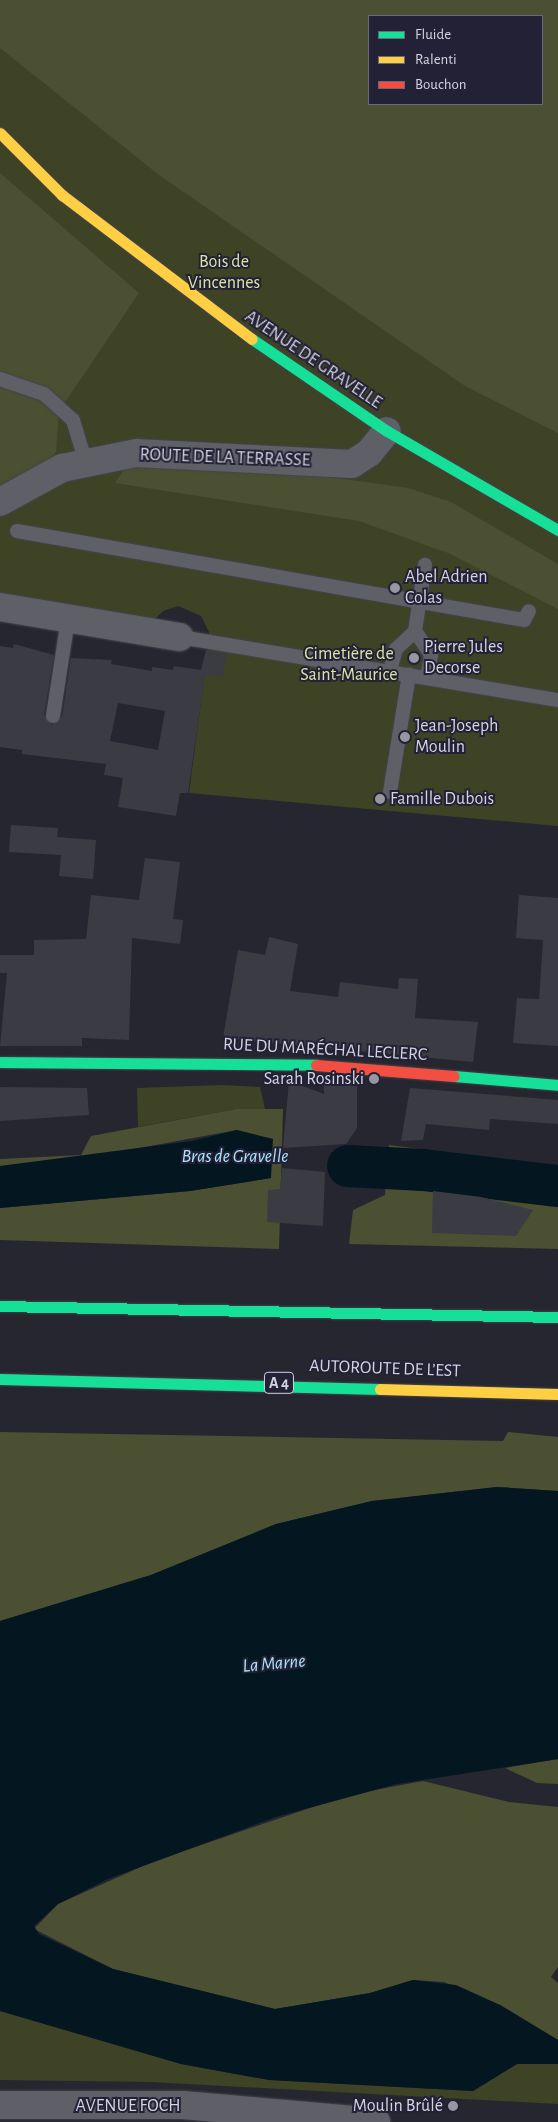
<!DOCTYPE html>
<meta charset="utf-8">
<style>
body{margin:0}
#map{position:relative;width:558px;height:2122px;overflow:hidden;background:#262630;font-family:"Alegreya Sans",sans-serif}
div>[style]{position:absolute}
.green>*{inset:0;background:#3e4326}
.forest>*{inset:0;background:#4b5032}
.water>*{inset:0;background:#041720}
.river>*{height:42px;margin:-21px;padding:0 21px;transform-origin:21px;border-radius:21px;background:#041720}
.building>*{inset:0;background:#3b3b44}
.roads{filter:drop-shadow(0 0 1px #43434c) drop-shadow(0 0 1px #43434c)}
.lane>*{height:14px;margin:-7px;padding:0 7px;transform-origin:7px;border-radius:7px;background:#5f5f67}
.street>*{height:28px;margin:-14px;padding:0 14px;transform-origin:14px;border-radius:14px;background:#5f5f67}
.fast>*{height:11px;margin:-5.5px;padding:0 5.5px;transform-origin:5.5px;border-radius:5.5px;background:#16e098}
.slow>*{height:11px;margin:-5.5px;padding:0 5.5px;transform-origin:5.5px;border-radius:5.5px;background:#ffcf43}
.jam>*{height:11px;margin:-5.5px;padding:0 5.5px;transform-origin:5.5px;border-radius:5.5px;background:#f24e42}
.dots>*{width:14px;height:14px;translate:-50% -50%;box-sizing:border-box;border:2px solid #232135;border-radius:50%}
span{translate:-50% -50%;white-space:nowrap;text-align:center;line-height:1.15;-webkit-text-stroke:4px #232135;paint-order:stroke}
.shield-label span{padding:1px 4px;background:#232135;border:1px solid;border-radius:4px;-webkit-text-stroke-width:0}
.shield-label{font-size:16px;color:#d4d3e1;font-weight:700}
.park-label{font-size:18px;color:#dae5a4}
.street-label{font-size:18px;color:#d4d3e1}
.poi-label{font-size:18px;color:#d4d3e1}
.left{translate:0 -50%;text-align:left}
.right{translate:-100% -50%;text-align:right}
.water-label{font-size:19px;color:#a9e4fc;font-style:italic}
.legend{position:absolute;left:368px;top:15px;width:175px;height:90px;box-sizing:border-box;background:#232135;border:1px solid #6a687a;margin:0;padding:6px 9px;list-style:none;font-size:15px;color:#d4d3e1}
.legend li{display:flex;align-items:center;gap:10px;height:25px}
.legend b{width:25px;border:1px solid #6a687a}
</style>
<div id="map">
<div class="green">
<div style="clip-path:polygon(evenodd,0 0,558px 0,558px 826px,189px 793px,208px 649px,209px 632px,201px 616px,178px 606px,163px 611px,154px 620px,0 593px,0 0,369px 16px,542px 16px,542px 104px,369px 104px,369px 16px)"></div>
<div style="clip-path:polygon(221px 1085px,260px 1087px,265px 1109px,236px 1109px,138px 1127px,137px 1088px)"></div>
<div style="clip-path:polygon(0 2011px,181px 2064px,269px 2080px,473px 2091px,517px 2064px,558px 2064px,558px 2104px,151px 2082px,0 2080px)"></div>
</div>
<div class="forest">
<div style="clip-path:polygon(evenodd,0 0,558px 0,558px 433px,465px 386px,159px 175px,0 48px,0 0,369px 16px,542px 16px,542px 104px,369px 104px,369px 16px)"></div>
<div style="clip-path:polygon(0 173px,139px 293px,59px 411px,56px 452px,36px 480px,0 502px)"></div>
<div style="clip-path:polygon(132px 458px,246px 465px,408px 488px,451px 502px,558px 564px,558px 609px,448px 553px,359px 521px,115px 483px)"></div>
<div style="clip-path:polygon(236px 1109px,283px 1109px,279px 1249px,0 1240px,0 1208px,190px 1191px,271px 1178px,237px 1130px,74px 1160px,0 1166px,0 1159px,81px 1155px,91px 1136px)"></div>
<div style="clip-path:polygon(389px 1145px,558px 1167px,558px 1249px,349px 1244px,353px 1210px,385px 1195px)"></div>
<div style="clip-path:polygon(0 1432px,503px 1441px,508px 1432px,558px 1437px,558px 1491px,497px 1487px,372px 1501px,276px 1524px,151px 1575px,0 1621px)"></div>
<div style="clip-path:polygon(558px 1759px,558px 1784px,537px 1783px,505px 1768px)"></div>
<div style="clip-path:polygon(423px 1781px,509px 1802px,558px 1807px,558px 1967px,551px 1977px,558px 1983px,558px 2040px,500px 2005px,444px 1982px,413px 1980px,370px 1993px,275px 2009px,113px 1969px,34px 1929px,58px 1904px,154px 1861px,348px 1795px)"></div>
</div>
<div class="water">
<div style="clip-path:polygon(237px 1130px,273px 1139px,271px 1178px,190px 1191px,0 1208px,0 1166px,192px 1141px)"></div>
<div style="clip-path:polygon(497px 1487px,558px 1491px,558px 1759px,397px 1784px,276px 1817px,108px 1879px,58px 1904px,34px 1926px,39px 1934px,113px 1969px,275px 2009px,370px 1993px,413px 1980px,456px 1985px,500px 2005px,558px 2040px,558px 2064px,517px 2064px,473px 2091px,269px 2080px,181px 2064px,0 2011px,0 1621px,151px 1575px,276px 1524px,372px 1501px)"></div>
</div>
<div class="river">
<div style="left:348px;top:1166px;width:75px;rotate:3.1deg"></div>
<div style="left:423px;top:1170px;width:136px;rotate:6.8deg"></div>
</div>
<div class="building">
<div style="clip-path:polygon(evenodd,14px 644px,54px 655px,44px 715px,52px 725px,62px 717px,71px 658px,112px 660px,111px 664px,152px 671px,152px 667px,173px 670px,174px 666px,201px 670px,206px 650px,226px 654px,223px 677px,205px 675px,188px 793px,180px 793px,176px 816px,118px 807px,123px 778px,104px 775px,106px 764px,22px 754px,22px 750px,0 747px,0 646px,13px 648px,14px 644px,118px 703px,165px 711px,158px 750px,110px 741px,118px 703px)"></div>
<div style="clip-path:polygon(11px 825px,58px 828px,57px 837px,96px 840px,93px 879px,59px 876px,61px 855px,9px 852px)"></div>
<div style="clip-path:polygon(145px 858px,180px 862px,173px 919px,183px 920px,180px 944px,132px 938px,129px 1040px,82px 1038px,82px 1046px,0 1046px,7px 973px,0 973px,0 955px,34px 955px,34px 940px,86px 939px,91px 895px,139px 900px)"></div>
<div style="clip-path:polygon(519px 895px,558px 898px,558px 1046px,513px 1043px,517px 998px,539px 999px,543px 940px,516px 938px)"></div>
<div style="clip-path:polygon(269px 937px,298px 944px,290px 991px,338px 997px,340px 982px,398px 989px,399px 978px,418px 979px,415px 1018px,478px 1022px,473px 1062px,223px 1038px,238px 950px,265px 955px)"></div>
<div style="clip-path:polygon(289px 1081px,324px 1094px,324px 1082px,357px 1084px,357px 1128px,346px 1144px,283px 1148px)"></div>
<div style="clip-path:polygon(0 1087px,87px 1088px,89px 1115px,0 1121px)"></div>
<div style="clip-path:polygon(410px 1088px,558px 1100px,558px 1124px,490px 1119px,489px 1130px,426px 1124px,423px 1140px,401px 1141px)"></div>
<div style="clip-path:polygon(282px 1168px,325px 1172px,323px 1226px,267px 1222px,268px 1190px,280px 1189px)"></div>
<div style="clip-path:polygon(433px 1191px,481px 1197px,533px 1210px,516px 1236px,432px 1233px)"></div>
</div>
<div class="roads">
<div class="lane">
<div style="left:0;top:379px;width:46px;rotate:18.8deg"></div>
<div style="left:44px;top:394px;width:39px;rotate:42deg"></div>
<div style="left:73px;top:420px;width:42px;rotate:73.3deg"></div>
<div style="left:17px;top:531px;width:515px;rotate:9.96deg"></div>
<div style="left:524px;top:620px;width:10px;rotate:-61deg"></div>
<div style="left:415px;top:631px;width:29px;rotate:56deg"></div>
<div style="left:431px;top:655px;width:23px;rotate:100deg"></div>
<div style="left:180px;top:637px;width:383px;rotate:9.5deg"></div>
<div style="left:390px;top:671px;width:23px;rotate:-75deg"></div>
<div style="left:396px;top:649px;width:26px;rotate:-43deg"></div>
<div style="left:415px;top:631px;width:67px;rotate:-81.4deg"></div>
<div style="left:53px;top:716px;width:98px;rotate:-81.2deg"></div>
<div style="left:390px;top:792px;width:119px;rotate:-80.8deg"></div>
</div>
<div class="street">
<div style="left:0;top:502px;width:71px;rotate:-28.7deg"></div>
<div style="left:62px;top:468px;width:76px;rotate:-11.5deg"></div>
<div style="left:136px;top:453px;width:216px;rotate:2.9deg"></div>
<div style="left:352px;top:464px;width:20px;rotate:-33deg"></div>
<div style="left:369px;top:453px;width:28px;rotate:-51deg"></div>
<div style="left:0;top:607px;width:182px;rotate:9.5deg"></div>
<div style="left:0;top:2105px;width:183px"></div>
<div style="left:183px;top:2105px;width:194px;rotate:5deg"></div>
</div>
<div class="fast">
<div style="left:252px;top:339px;width:163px;rotate:34.3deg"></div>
<div style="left:387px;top:431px;width:198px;rotate:30.1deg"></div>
<div style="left:0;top:1062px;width:316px;rotate:0.5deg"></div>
<div style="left:454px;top:1076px;width:104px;rotate:4.9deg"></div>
<div style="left:0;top:1306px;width:558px;rotate:1.13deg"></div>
<div style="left:0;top:1379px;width:380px;rotate:1.5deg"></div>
</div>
<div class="slow">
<div style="left:0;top:133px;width:88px;rotate:45deg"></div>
<div style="left:62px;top:195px;width:238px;rotate:37.2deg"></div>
<div style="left:380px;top:1389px;width:178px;rotate:1.6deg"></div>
</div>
<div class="jam">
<div style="left:316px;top:1065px;width:138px;rotate:4.6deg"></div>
</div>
</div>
<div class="dots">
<div style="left:395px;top:588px;background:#9796a3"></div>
<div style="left:414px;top:658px;background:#9796a3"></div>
<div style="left:405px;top:737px;background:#9796a3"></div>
<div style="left:380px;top:799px;background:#9796a3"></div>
<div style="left:374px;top:1079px;background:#9796a3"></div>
<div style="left:453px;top:2106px;background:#9796a3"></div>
</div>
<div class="shield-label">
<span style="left:279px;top:1383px">A 4</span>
</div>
<div class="park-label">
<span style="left:224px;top:273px">Bois de<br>Vincennes</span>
<span style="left:349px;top:665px">Cimetière de<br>Saint-Maurice</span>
</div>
<div class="street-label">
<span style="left:313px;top:360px;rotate:34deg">AVENUE DE GRAVELLE</span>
<span style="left:225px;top:458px;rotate:2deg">ROUTE DE LA TERRASSE</span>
<span style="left:325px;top:1050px;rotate:3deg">RUE DU MARÉCHAL LECLERC</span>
<span style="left:385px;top:1369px;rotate:2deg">AUTOROUTE DE L’EST</span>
<span style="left:128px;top:2106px">AVENUE FOCH</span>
</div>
<div class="poi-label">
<span class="left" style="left:405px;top:588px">Abel Adrien<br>Colas</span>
<span class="left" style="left:424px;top:658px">Pierre Jules<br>Decorse</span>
<span class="left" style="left:415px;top:737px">Jean-Joseph<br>Moulin</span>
<span class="left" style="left:390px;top:799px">Famille Dubois</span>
<span class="right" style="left:364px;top:1079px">Sarah Rosinski</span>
<span class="right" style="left:443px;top:2106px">Moulin Brûlé</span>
</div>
<div class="water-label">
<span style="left:235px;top:1157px">Bras de Gravelle</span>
<span style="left:274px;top:1664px;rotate:-5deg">La Marne</span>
</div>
<ul class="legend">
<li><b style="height:6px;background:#16e098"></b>Fluide</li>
<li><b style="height:6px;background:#ffcf43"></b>Ralenti</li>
<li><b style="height:6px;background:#f24e42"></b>Bouchon</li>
</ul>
</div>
